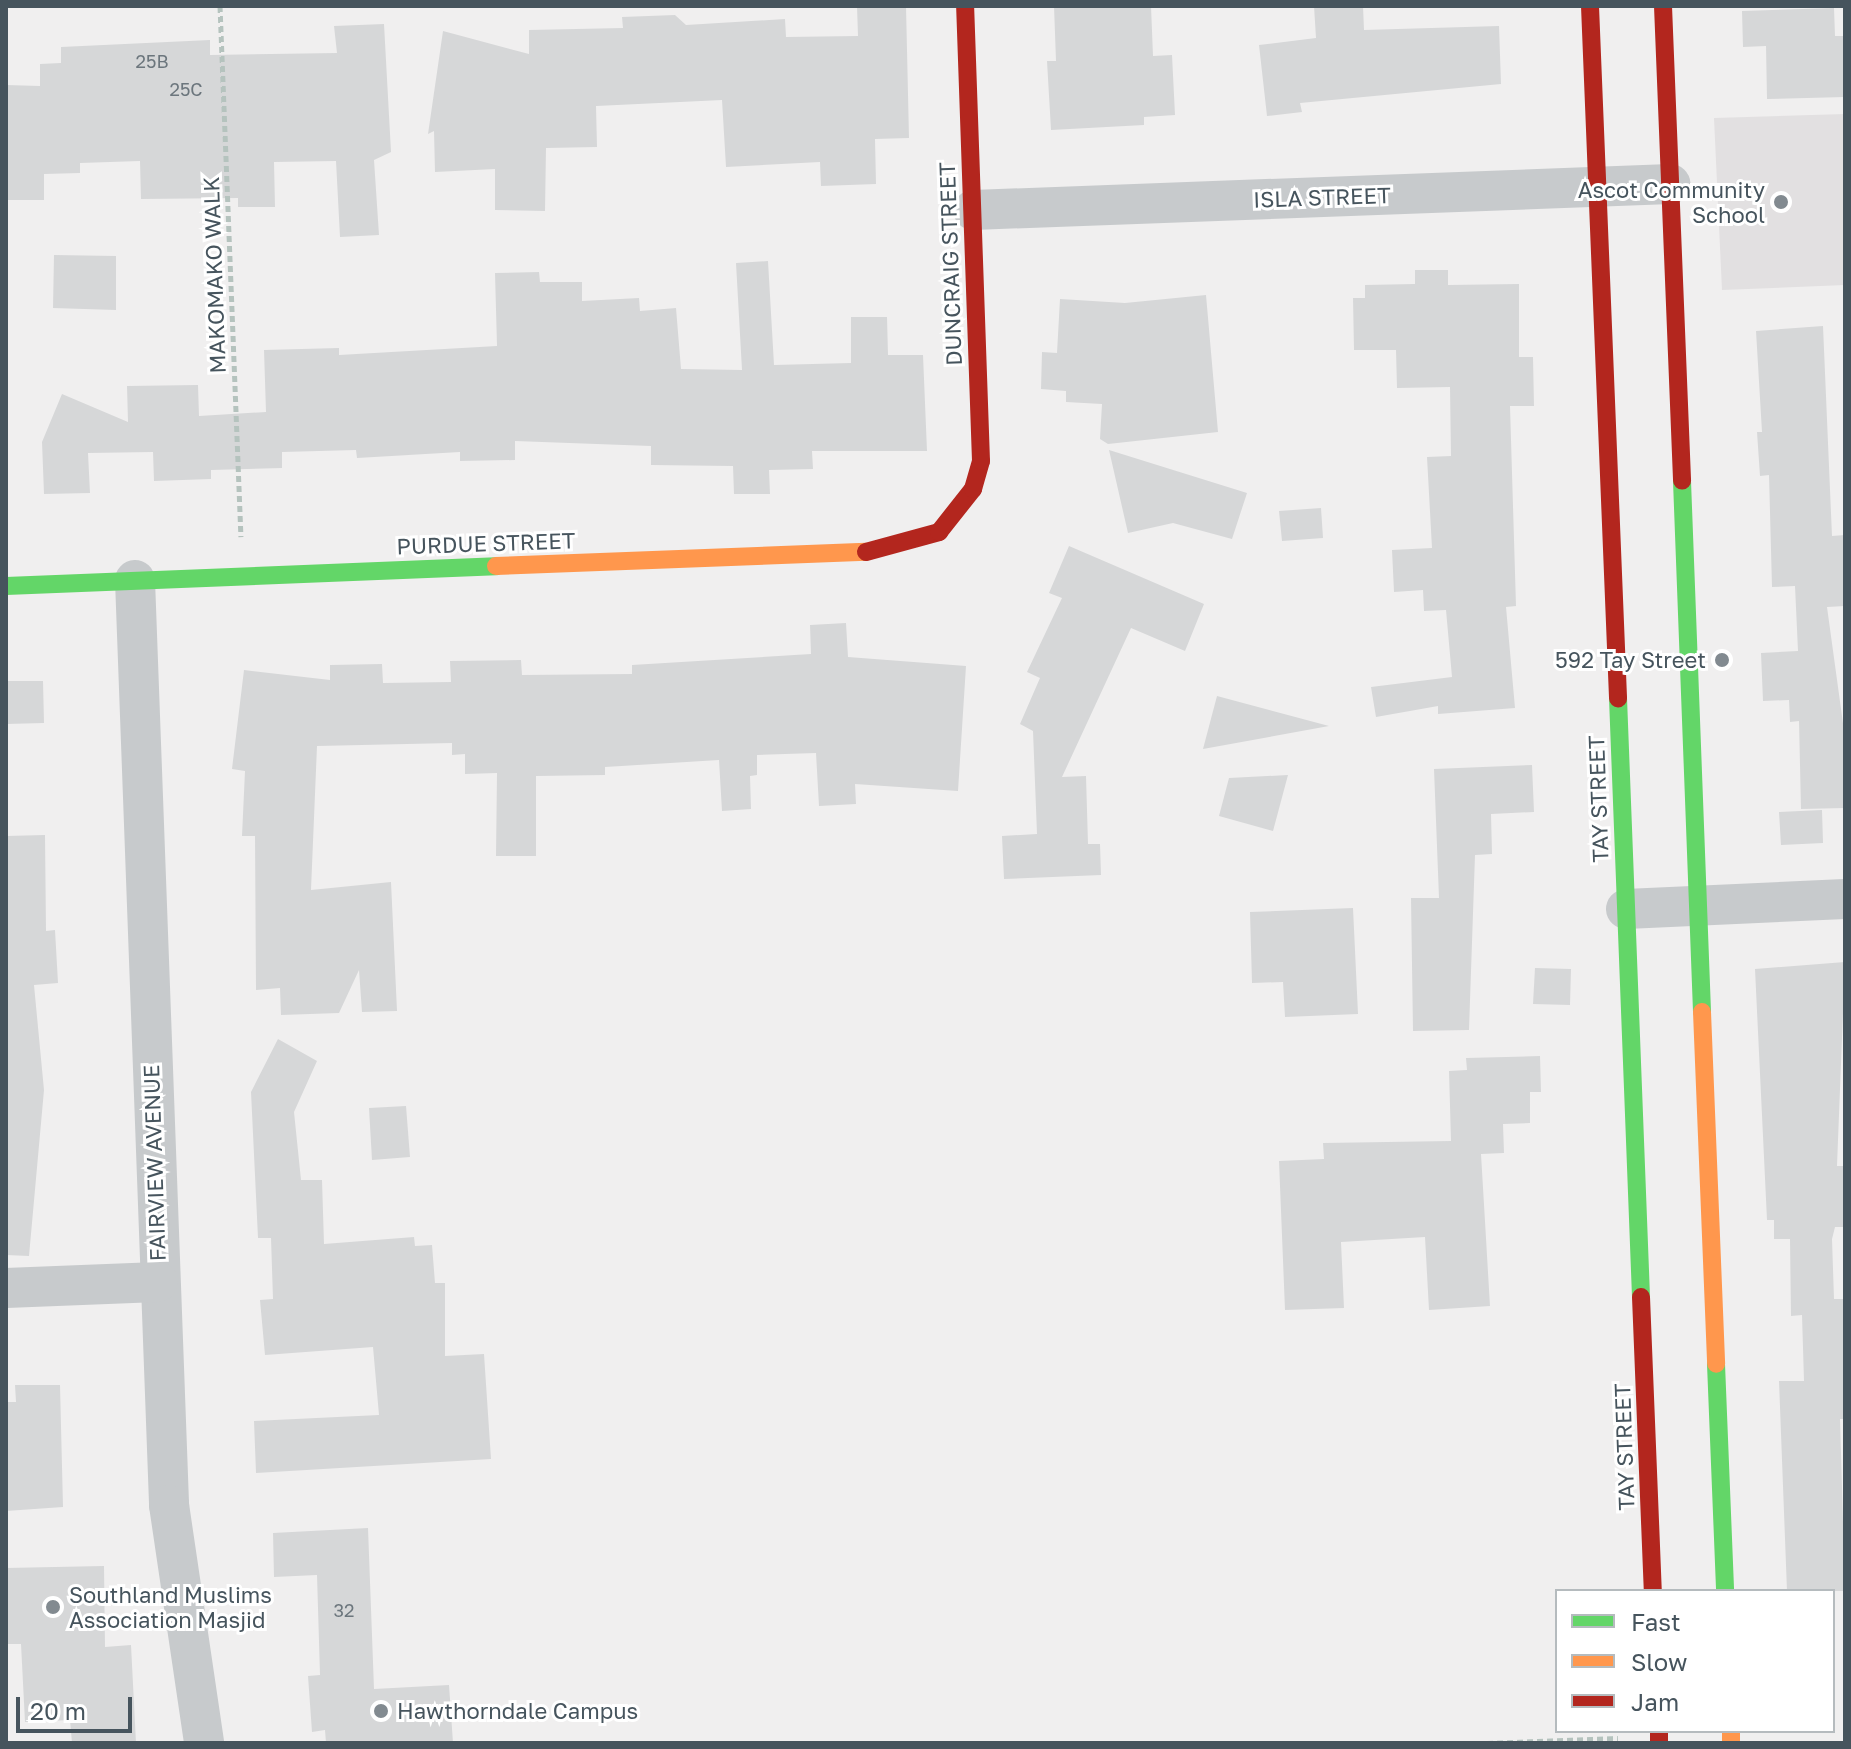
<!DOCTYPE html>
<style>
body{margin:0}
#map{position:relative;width:1851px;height:1749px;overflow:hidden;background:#f0efef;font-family:"Golos Text",sans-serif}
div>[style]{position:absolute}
.education>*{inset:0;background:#e2e0e1}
.building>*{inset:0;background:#d6d7d8}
.path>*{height:5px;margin-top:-2.5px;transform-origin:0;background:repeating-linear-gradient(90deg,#b5c3be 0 6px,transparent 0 10px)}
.street>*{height:40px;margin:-20px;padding:0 20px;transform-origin:20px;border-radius:20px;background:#c7cacc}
.fast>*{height:18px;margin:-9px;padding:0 9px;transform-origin:9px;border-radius:9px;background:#63d668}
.slow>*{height:18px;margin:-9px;padding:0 9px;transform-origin:9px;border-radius:9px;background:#ff974d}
.jam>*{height:18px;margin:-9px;padding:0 9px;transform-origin:9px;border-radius:9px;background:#b3261e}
.dots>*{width:22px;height:22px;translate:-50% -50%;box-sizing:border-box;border:4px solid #fff;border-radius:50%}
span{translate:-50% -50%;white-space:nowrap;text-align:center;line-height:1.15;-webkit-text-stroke:6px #fff;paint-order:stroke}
.number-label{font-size:18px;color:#6c767d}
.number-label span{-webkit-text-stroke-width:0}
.poi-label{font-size:22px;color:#46545d}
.right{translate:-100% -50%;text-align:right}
.left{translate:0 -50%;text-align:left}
.street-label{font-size:22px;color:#46545d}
.frame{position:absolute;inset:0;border:8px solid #46545d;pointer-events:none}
.legend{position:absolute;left:1555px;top:1589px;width:280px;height:144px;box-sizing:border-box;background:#fff;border:2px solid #b5bbbe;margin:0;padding:10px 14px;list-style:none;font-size:24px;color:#46545d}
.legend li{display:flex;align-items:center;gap:16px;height:40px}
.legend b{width:40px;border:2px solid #b5bbbe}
.scale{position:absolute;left:16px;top:1697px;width:116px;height:36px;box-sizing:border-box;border:4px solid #46545d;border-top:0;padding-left:10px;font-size:24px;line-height:28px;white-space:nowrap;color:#46545d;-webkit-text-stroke:6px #fff;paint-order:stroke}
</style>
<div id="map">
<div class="education">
<div style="clip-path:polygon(1845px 114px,1845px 285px,1722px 290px,1714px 118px)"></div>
</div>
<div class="building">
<div style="clip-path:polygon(857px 6px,906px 6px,909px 138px,875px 139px,876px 184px,821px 186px,820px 162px,726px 167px,722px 100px,596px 106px,597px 147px,546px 148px,545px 211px,495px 210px,495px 169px,435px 172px,434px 131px,428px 134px,443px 31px,529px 54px,529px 30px,623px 28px,622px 17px,675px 15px,686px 25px,785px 19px,786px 37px,858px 36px)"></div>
<div style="clip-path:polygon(1054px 6px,1151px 6px,1153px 56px,1172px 55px,1175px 115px,1144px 117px,1144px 125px,1051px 130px,1047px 61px,1056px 61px)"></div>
<div style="clip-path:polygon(1314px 6px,1363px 6px,1364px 30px,1499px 26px,1501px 84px,1300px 103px,1302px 112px,1267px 116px,1259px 45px,1316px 38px)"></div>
<div style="clip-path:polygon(1834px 8px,1835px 36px,1845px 36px,1845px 97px,1767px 99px,1766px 46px,1743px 47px,1742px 11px)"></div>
<div style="clip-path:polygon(384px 24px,391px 152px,374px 160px,379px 235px,340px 237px,336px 161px,274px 162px,275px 207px,238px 207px,238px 198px,141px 199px,140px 161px,80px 163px,80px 173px,44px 174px,44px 200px,7px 200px,6px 85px,40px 86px,40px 64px,61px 63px,61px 47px,210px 40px,210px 55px,337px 53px,334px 26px)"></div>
<div style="clip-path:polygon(54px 255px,116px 256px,116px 310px,53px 308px)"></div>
<div style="clip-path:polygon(768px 261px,774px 365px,851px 363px,851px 317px,887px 317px,888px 355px,923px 355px,927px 451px,812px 451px,813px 469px,769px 470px,770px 494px,734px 494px,733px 466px,651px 465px,651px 446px,515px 441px,515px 460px,460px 461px,460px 452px,357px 458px,356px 450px,282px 452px,282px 468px,211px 470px,211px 479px,154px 481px,153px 452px,88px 453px,90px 493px,44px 494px,42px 442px,62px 394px,128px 422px,127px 386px,198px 385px,199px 416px,266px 412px,264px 350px,339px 348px,339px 355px,497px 346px,495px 273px,539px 272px,540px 282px,582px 282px,582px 301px,639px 298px,640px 311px,676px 308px,681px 369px,742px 370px,736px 263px)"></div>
<div style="clip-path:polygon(1415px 270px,1448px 270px,1448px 285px,1519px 284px,1519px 357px,1533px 357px,1534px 406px,1510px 406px,1516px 606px,1506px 607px,1515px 708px,1438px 714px,1438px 706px,1376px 717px,1371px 687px,1452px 677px,1446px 610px,1424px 611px,1423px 590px,1394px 592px,1392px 550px,1432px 548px,1427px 457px,1451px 456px,1450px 387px,1397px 388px,1396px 350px,1354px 350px,1353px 298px,1365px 298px,1365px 285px,1415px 284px)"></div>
<div style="clip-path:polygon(1206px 295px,1218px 432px,1108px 444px,1100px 439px,1102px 404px,1066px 402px,1066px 391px,1041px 389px,1042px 352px,1057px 353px,1060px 299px,1125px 303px)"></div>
<div style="clip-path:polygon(1823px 326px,1832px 536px,1845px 535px,1845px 606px,1827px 607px,1845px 738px,1845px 808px,1801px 809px,1799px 721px,1790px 722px,1789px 700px,1763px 701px,1761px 653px,1798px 651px,1795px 586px,1772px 587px,1769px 475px,1760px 476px,1757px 432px,1762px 432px,1756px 331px)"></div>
<div style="clip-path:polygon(1109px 450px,1247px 493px,1232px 539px,1173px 523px,1128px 533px)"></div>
<div style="clip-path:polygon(1321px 508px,1323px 538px,1282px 541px,1279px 511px)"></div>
<div style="clip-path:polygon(1069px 546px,1204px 604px,1185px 651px,1131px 628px,1062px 777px,1086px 776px,1088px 844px,1100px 844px,1101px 875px,1004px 879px,1002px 836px,1037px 834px,1033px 731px,1020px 724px,1040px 678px,1027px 672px,1062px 598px,1049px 593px)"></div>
<div style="clip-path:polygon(846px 623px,848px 657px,966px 666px,958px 791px,855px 784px,856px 804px,819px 806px,816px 753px,757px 755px,757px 775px,750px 776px,751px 809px,722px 811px,719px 760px,605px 767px,605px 775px,536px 776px,536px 856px,496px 856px,497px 773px,465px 774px,465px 754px,452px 755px,452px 743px,317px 746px,311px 890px,391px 882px,397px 1011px,362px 1012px,359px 970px,339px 1013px,281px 1015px,280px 988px,256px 990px,255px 836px,242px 836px,245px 771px,232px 769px,244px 670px,330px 680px,330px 665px,382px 664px,383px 683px,451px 682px,450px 661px,521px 660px,522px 675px,632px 674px,632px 665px,811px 654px,810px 625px)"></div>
<div style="clip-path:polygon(6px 681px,43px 681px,44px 723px,6px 724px)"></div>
<div style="clip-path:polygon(1217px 696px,1329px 726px,1203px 749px)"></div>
<div style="clip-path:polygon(1532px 765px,1534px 812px,1491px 814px,1492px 854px,1475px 855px,1469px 1030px,1413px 1031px,1411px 898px,1439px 898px,1434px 769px)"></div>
<div style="clip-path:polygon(1288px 775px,1273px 831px,1219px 816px,1229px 778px)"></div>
<div style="clip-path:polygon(1822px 810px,1823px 843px,1781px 845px,1779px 812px)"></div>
<div style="clip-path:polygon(45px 835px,46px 931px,55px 930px,58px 983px,34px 985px,44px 1090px,29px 1256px,6px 1255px,6px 836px)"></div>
<div style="clip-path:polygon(1353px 908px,1358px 1014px,1285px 1017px,1283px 982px,1252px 983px,1250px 912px)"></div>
<div style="clip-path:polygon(1845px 962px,1837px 1166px,1845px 1166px,1845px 1227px,1835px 1227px,1832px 1239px,1834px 1299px,1845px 1299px,1845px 1419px,1840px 1419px,1845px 1591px,1787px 1591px,1779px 1381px,1804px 1381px,1802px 1315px,1791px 1316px,1790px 1239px,1774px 1239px,1774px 1220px,1767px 1220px,1755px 969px)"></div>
<div style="clip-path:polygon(1535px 968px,1571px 969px,1570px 1005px,1533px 1004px)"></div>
<div style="clip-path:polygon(278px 1039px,317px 1061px,294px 1112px,301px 1180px,322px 1180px,324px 1244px,414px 1237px,415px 1246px,432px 1245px,435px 1283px,445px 1283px,445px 1356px,484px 1354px,491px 1459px,256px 1473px,254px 1421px,379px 1415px,373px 1347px,265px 1355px,260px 1300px,273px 1299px,271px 1238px,258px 1238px,251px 1092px)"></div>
<div style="clip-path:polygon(1540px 1056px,1541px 1092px,1530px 1092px,1530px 1123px,1503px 1124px,1504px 1153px,1481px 1154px,1490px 1306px,1429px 1310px,1425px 1237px,1341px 1242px,1344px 1308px,1285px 1310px,1279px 1161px,1324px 1159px,1323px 1143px,1451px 1141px,1449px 1071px,1467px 1070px,1466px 1058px)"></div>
<div style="clip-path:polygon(406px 1106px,410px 1157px,372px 1160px,369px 1108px)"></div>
<div style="clip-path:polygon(15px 1385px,60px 1385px,63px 1507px,6px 1511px,6px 1402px,16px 1402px)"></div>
<div style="clip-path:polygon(368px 1528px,374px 1689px,449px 1685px,453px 1743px,326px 1743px,325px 1730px,312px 1732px,308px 1676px,320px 1675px,317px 1575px,274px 1577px,273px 1533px)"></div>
<div style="clip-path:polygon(104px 1566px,105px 1647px,131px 1645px,136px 1743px,72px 1743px,70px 1720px,25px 1722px,21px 1644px,6px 1644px,6px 1568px)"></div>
</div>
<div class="path">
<div style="left:220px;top:6px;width:531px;rotate:87.74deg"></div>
<div style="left:1487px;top:1743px;width:131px;rotate:-2.2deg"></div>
</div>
<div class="street">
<div style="left:973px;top:210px;width:698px;rotate:-2.13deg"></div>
<div style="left:135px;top:580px;width:926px;rotate:87.89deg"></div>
<div style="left:169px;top:1505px;width:241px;rotate:81.6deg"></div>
<div style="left:1626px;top:909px;width:219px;rotate:-2.6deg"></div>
<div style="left:6px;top:1288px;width:152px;rotate:-2.3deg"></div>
</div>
<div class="fast">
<div style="left:1682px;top:481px;width:531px;rotate:87.84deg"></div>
<div style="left:6px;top:586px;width:490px;rotate:-2.3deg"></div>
<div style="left:1618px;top:698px;width:599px;rotate:87.8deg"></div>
<div style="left:1716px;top:1364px;width:227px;rotate:87.7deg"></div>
</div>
<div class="slow">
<div style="left:496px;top:566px;width:370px;rotate:-2.2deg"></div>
<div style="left:1702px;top:1012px;width:352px;rotate:87.7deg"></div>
<div style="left:1731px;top:1731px;width:12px;rotate:90deg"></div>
</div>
<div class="jam">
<div style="left:1590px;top:6px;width:693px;rotate:87.68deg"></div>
<div style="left:1663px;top:6px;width:475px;rotate:87.7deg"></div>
<div style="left:866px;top:552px;width:76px;rotate:-15.3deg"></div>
<div style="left:939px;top:532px;width:55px;rotate:-51.7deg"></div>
<div style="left:973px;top:489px;width:29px;rotate:-74deg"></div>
<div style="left:981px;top:461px;width:455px;rotate:-92deg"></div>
<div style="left:1641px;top:1297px;width:294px;rotate:87.7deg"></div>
<div style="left:1659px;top:1731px;width:12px;rotate:90deg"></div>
</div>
<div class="dots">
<div style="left:1781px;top:202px;background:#828a90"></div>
<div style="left:1722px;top:660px;background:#828a90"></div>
<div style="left:53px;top:1607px;background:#828a90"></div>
<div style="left:381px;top:1711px;background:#828a90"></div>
</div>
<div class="number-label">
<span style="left:152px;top:61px">25B</span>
<span style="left:186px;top:89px">25C</span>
<span style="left:344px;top:1610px">32</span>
</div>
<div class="poi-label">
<span class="right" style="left:1765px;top:202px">Ascot Community<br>School</span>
<span class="right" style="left:1706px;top:660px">592 Tay Street</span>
<span class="left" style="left:69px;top:1607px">Southland Muslims<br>Association Masjid</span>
<span class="left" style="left:397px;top:1711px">Hawthorndale Campus</span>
</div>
<div class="street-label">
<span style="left:1322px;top:197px;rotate:-2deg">ISLA STREET</span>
<span style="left:950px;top:264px;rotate:-92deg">DUNCRAIG STREET</span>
<span style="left:214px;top:275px;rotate:-92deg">MAKOMAKO WALK</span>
<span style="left:486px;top:543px;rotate:-2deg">PURDUE STREET</span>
<span style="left:1598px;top:799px;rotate:-92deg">TAY STREET</span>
<span style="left:154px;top:1163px;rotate:-92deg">FAIRVIEW AVENUE</span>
<span style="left:1624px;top:1447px;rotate:-92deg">TAY STREET</span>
</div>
<div class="frame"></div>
<ul class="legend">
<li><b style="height:10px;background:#63d668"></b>Fast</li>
<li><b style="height:10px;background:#ff974d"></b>Slow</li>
<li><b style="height:10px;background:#b3261e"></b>Jam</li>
</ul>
<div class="scale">20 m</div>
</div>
